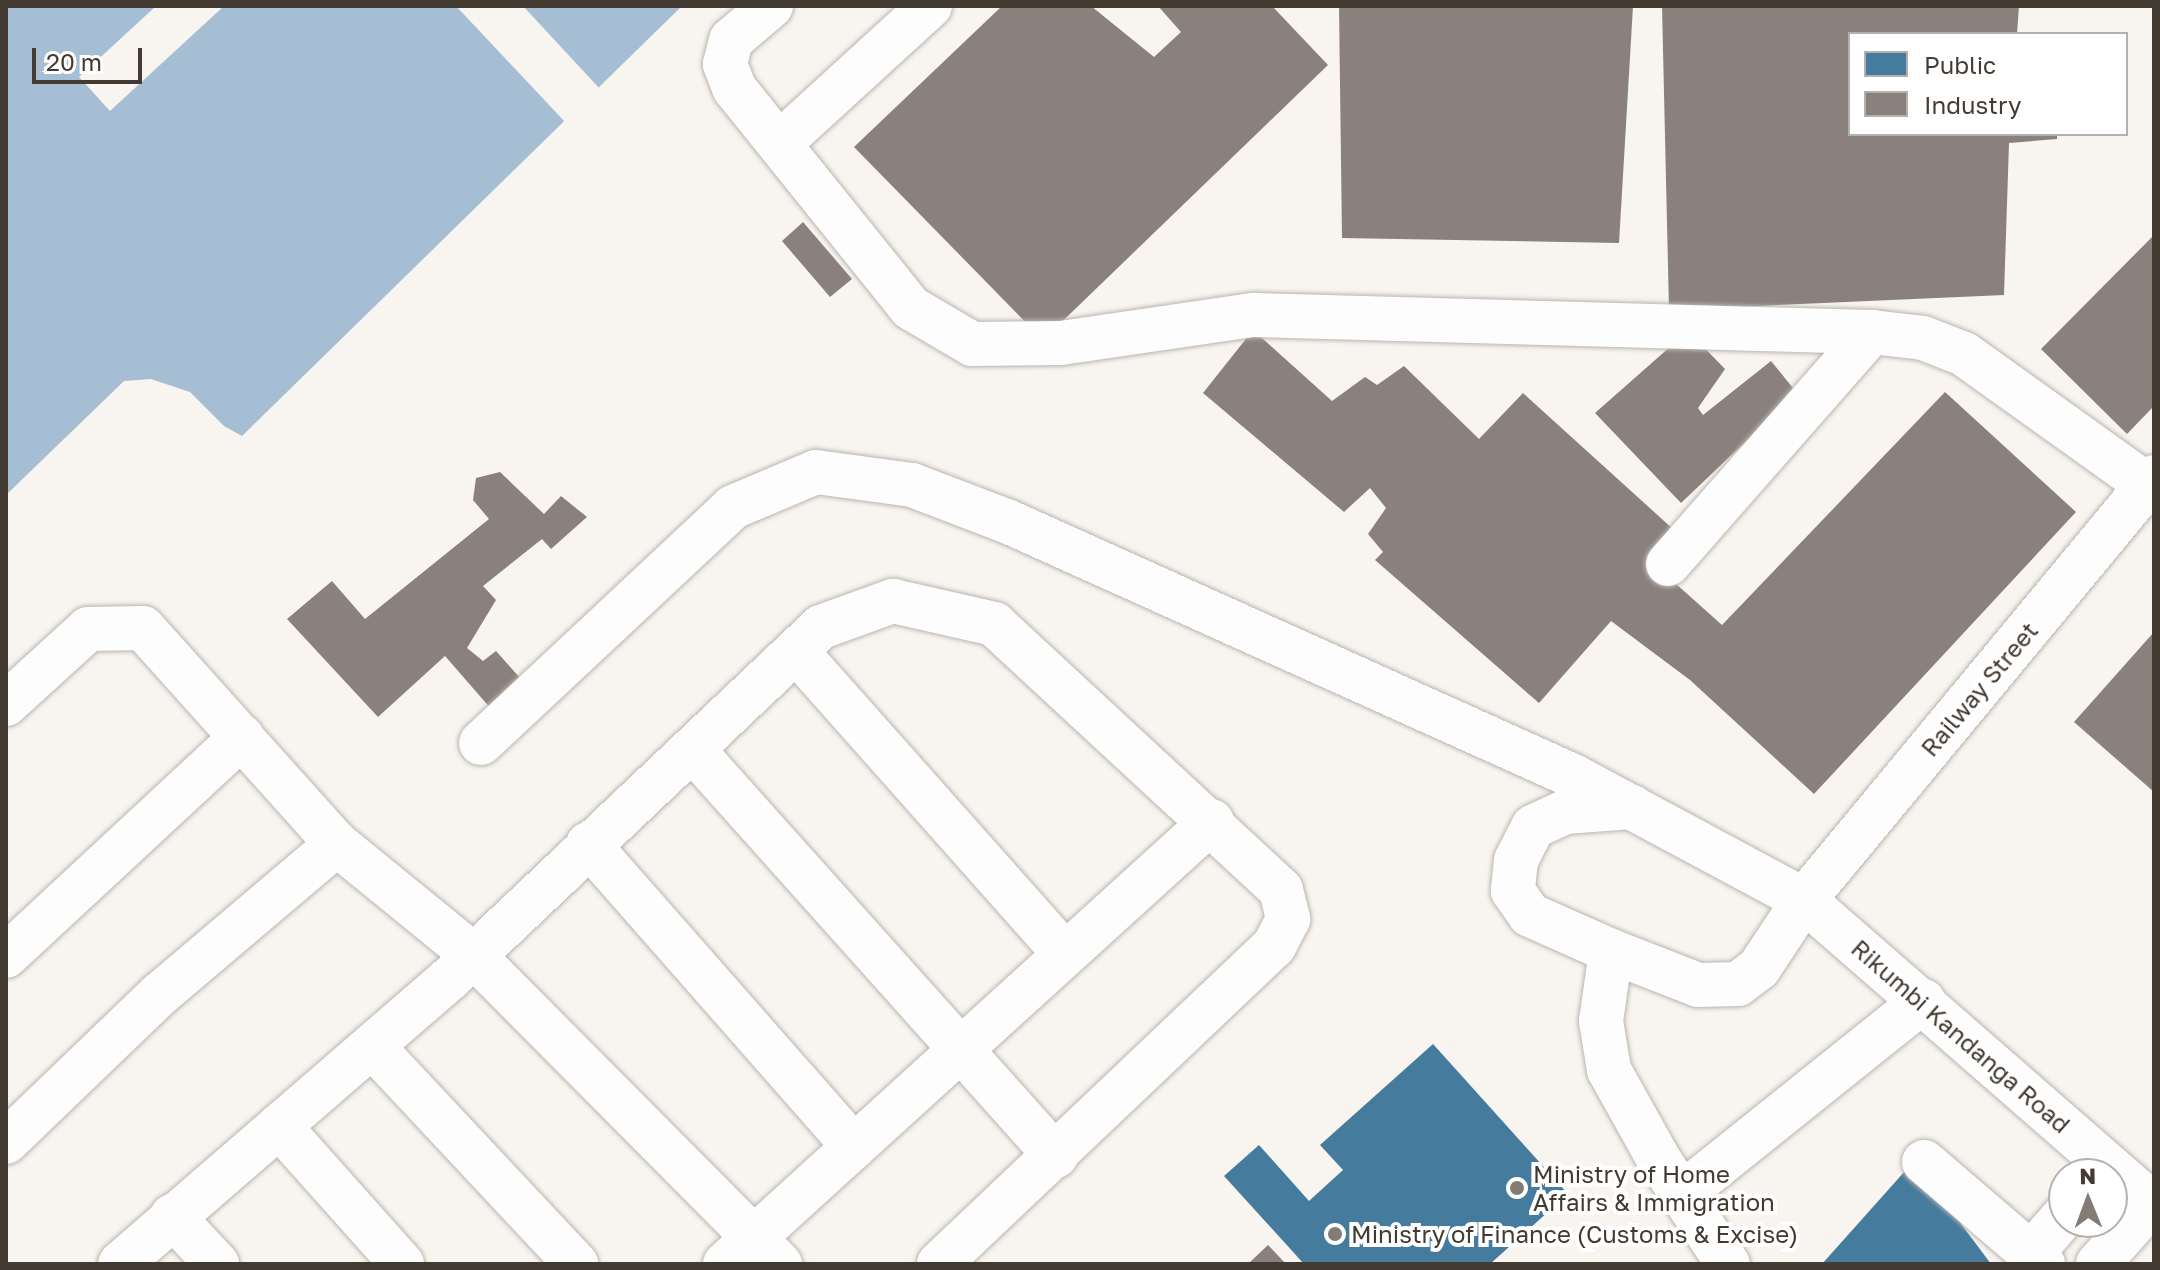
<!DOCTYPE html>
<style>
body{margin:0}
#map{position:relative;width:2160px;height:1270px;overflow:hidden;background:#f8f4ef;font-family:"Golos Text",sans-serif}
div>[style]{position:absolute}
.water>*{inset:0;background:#a5bed4}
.pier>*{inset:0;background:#f8f4ef}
.public>*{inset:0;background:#457b9d}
.industry>*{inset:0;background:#8a817c}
.roads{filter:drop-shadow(0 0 2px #bab5af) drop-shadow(0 0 2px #bab5af)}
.minor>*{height:44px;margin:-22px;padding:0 22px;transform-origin:22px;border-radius:22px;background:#fefdfd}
.dots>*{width:22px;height:22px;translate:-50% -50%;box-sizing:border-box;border:4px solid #fff;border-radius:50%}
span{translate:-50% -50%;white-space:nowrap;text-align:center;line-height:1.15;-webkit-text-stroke:8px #fff;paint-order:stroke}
.street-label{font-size:24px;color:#433b32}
.poi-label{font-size:24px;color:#433b32}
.left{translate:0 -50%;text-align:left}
.frame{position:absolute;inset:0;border:8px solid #433b32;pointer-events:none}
.legend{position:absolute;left:1848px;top:32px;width:280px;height:104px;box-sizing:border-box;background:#fff;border:2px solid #b4b1ad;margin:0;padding:10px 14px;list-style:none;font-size:24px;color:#433b32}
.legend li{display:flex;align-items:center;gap:16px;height:40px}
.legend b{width:40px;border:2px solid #b4b1ad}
.north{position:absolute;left:2048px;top:1158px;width:80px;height:80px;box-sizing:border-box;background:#fff;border:2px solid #b4b1ad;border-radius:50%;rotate:359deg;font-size:22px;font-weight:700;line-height:32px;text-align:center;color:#433b32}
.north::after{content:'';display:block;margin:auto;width:28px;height:36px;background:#827c74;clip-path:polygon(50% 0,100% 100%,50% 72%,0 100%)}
.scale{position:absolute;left:32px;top:48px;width:110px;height:36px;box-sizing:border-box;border:4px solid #433b32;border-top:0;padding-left:10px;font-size:24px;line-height:28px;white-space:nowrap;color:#433b32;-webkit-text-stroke:6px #fff;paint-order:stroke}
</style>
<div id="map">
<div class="water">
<div style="clip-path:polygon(6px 6px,682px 6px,242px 436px,224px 426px,190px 392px,151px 379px,124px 381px,6px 495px)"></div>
</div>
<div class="pier">
<div style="clip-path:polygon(156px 6px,224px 6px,110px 111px,79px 77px)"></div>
<div style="clip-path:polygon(456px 6px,523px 6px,600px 89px,565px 122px)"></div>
</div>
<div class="public">
<div style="clip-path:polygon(1433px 1044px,1568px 1194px,1490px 1264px,1304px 1264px,1224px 1176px,1259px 1145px,1309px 1201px,1343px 1170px,1320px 1145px)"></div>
<div style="clip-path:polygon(1914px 1161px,1991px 1264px,1822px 1264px)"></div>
</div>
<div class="industry">
<div style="clip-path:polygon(1002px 6px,1091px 6px,1154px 57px,1181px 32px,1158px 6px,1272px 6px,1328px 65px,1043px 340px,854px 147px)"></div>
<div style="clip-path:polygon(1339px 6px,1633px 6px,1619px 243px,1342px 238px)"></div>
<div style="clip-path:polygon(1662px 6px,2019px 6px,2017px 34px,1850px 34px,1850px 134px,2057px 134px,2057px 139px,2009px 143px,2004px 295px,1669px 310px)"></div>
<div style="clip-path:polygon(803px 222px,852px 279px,830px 297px,782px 241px)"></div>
<div style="clip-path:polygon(2154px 235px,2154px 406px,2127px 434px,2041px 349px)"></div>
<div style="clip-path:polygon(1253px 330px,1332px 401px,1365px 377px,1377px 385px,1404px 366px,1479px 439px,1523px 393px,1674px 530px,1647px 558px,1722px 625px,1945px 392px,2076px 512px,1814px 794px,1690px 680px,1611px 621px,1539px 703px,1375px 560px,1383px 552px,1368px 534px,1386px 508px,1370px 488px,1344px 512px,1203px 393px)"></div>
<div style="clip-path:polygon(1688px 331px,1725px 369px,1698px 408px,1703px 415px,1771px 361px,1797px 393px,1681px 503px,1595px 413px)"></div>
<div style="clip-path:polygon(500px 472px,544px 514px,561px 496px,587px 517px,551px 549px,542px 539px,483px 586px,496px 600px,467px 648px,483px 661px,496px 651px,529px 688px,499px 718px,445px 656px,378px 717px,287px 619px,332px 581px,365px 619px,489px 519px,473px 500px,476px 478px)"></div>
<div style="clip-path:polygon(2154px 632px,2154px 792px,2074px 722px)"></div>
<div style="clip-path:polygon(1268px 1245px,1286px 1264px,1248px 1264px)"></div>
</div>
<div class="roads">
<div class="minor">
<div style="left:771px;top:6px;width:52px;rotate:139.6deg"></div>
<div style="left:731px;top:40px;width:25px;rotate:104deg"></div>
<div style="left:725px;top:64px;width:26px;rotate:69deg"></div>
<div style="left:734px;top:88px;width:282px;rotate:51.2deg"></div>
<div style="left:911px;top:308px;width:71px;rotate:30.5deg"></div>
<div style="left:972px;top:344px;width:89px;rotate:-0.6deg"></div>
<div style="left:1061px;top:343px;width:195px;rotate:-8.3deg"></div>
<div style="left:1254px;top:315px;width:618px;rotate:1.58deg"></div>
<div style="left:1872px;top:332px;width:51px;rotate:6.7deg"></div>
<div style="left:1923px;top:338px;width:44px;rotate:21.3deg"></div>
<div style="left:1964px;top:354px;width:225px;rotate:35.6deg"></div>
<div style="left:780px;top:143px;width:203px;rotate:-42.4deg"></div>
<div style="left:1668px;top:564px;width:309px;rotate:-48.7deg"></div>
<div style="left:796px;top:651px;width:405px;rotate:48.4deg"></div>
<div style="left:6px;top:704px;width:111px;rotate:-42.4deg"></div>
<div style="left:88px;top:629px;width:55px;rotate:-1deg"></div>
<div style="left:143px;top:628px;width:290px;rotate:48.1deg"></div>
<div style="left:337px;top:844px;width:176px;rotate:39.2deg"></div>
<div style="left:473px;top:955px;width:436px;rotate:45.2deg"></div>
<div style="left:481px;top:743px;width:345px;rotate:-43.1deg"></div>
<div style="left:733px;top:507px;width:90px;rotate:-22.9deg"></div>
<div style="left:816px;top:472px;width:97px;rotate:7.7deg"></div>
<div style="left:912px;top:485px;width:104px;rotate:20.9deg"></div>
<div style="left:1009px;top:522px;width:619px;rotate:24.24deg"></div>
<div style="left:1573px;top:776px;width:262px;rotate:28.2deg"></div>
<div style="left:1804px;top:900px;width:464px;rotate:41.1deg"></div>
<div style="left:692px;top:749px;width:546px;rotate:48.19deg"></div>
<div style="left:1632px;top:807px;width:67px;rotate:175.7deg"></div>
<div style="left:1565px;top:812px;width:35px;rotate:155deg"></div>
<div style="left:1533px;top:827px;width:37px;rotate:117deg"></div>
<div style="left:1516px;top:860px;width:31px;rotate:96deg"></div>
<div style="left:1513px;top:891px;width:29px;rotate:55deg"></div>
<div style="left:1530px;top:915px;width:89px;rotate:24deg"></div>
<div style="left:1611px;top:951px;width:93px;rotate:21.3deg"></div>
<div style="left:1698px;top:985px;width:40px;rotate:-1.4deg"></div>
<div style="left:1738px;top:984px;width:26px;rotate:-37deg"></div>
<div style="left:1759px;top:968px;width:82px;rotate:-56.5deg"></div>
<div style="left:1804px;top:900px;width:549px;rotate:-50.39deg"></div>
<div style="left:588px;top:844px;width:403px;rotate:48.7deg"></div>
<div style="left:1611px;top:951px;width:71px;rotate:98.1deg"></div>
<div style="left:1601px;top:1021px;width:50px;rotate:80.7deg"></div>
<div style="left:1609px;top:1070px;width:101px;rotate:60.9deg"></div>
<div style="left:1658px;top:1158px;width:127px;rotate:56.6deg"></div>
<div style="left:6px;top:956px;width:322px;rotate:-42.9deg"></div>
<div style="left:372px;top:1046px;width:299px;rotate:46.9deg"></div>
<div style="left:279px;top:1126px;width:185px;rotate:48.3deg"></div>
<div style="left:6px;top:1142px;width:214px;rotate:-43.9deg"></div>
<div style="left:160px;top:994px;width:232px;rotate:-40.3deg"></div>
<div style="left:1924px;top:1162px;width:157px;rotate:40.6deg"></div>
<div style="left:1682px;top:1194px;width:309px;rotate:-38.7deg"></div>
<div style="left:172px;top:1216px;width:66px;rotate:46.8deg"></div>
<div style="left:2031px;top:1254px;width:50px;rotate:-49deg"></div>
<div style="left:120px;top:1264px;width:434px;rotate:-40.9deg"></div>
<div style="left:448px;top:980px;width:514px;rotate:-43.42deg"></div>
<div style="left:821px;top:627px;width:77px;rotate:-19.9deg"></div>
<div style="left:893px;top:601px;width:104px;rotate:12.8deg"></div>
<div style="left:994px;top:624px;width:391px;rotate:42.8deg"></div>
<div style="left:1281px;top:890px;width:30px;rotate:76deg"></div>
<div style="left:1288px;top:919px;width:30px;rotate:117deg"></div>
<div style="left:1274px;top:946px;width:462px;rotate:136.5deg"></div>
<div style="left:725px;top:1264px;width:658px;rotate:-42.29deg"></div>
<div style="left:2098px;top:1264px;width:81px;rotate:-48.5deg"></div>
</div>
</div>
<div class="dots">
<div style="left:1517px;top:1188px;background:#827c74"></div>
<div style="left:1335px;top:1234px;background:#827c74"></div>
</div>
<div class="street-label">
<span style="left:1979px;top:689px;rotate:-50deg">Railway Street</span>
<span style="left:1961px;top:1036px;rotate:41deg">Rikumbi Kandanga Road</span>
</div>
<div class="poi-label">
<span class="left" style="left:1533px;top:1188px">Ministry of Home<br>Affairs &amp; Immigration</span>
<span class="left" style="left:1351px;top:1234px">Ministry of Finance (Customs &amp; Excise)</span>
</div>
<div class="frame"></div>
<ul class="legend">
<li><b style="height:22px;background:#457b9d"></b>Public</li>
<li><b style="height:22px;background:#8a817c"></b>Industry</li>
</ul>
<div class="north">N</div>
<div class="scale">20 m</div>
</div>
